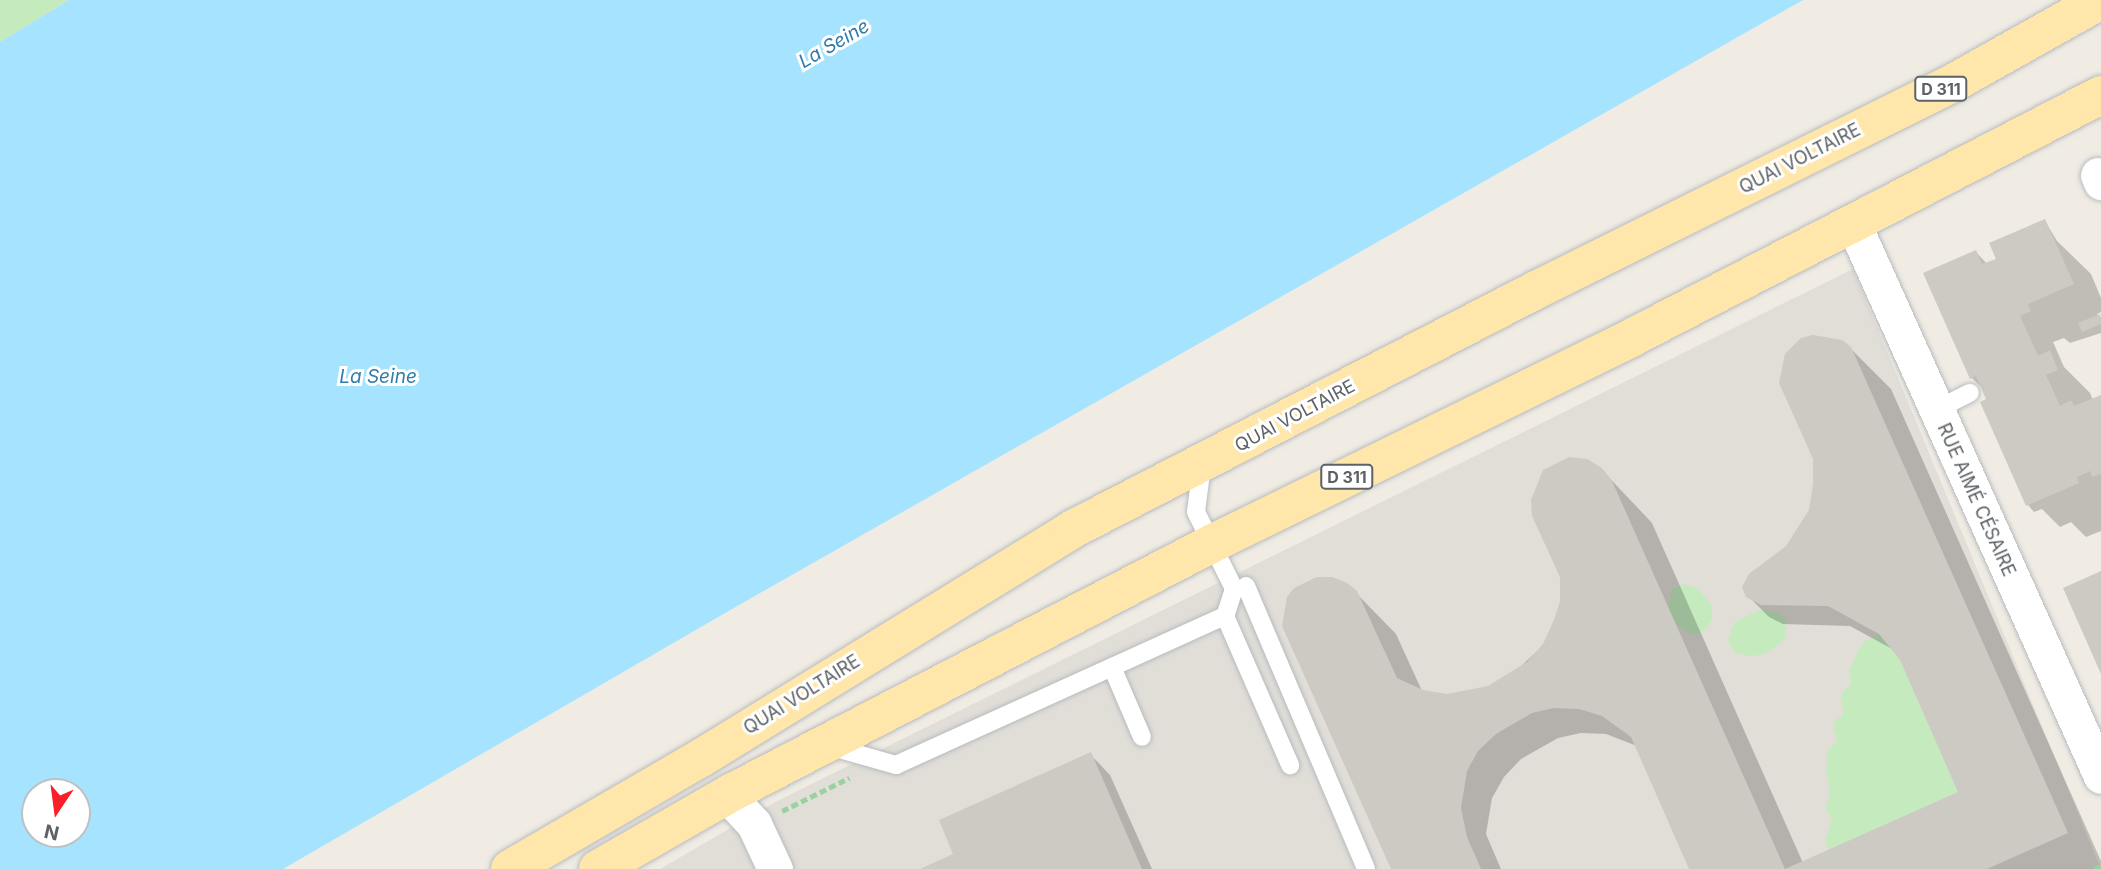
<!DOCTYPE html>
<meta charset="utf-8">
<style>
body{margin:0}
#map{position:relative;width:2101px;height:869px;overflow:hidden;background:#f0ece4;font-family:Inter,sans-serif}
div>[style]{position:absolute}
.industrial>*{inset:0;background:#e1ded8}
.green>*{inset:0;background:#c4eabe}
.water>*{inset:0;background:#a5e3ff}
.shadow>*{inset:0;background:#0003}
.building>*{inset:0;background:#cdc9c3}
.path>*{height:4.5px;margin-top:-2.25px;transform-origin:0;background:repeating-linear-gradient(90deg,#99d1a1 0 7px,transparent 0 10.5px)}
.roads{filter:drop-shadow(0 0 2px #b7bbbf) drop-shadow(0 0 2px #b7bbbf)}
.lane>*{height:18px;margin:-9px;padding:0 9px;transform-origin:9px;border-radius:9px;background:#fff}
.street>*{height:35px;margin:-17.5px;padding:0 17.5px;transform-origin:17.5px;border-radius:17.5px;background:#fff}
.primary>*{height:38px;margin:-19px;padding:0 19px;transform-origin:19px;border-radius:19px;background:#ffe6aa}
span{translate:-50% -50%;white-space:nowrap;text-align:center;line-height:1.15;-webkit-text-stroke:6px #fff;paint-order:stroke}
.shield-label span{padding:2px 5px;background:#fff;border:2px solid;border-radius:5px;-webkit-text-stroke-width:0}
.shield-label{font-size:16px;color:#5c6266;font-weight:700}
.street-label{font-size:18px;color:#5c6266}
.water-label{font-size:19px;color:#327baa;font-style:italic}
.north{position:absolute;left:21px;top:778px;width:70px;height:70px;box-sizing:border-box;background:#fff;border:2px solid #bec0c2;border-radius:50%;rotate:193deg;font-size:19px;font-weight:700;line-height:28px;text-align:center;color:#5c6266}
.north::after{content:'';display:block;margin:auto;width:24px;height:32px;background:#fb1f2a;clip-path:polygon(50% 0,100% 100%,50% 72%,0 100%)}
</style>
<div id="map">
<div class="industrial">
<div style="clip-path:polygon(1853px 269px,2101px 869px,660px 869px,777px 801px)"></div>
</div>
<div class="green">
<div style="clip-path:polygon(0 0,69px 0,0 42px)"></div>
<div style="clip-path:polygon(1683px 584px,1698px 589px,1711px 604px,1712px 618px,1708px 627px,1698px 634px,1688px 633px,1676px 624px,1668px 608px,1672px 589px)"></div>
<div style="clip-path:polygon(1759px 610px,1777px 612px,1786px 618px,1785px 638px,1771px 651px,1760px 655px,1748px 656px,1734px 652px,1728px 640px,1734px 623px)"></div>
<div style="clip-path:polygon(1879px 634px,1900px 660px,1958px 792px,1828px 850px,1825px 839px,1832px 821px,1826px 807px,1830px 791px,1826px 772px,1828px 750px,1837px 740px,1833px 729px,1835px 721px,1843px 714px,1841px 694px,1851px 684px,1849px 670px,1862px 643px)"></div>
</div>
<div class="water">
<div style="clip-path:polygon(evenodd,69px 0,1803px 0,732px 609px,283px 869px,0 869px,0 42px,69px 0,35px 792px,77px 792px,77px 834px,35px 834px,35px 792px)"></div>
</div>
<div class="shadow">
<div style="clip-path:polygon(2045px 221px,2057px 241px,2091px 274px,2101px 298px,2101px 312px,2097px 314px,2101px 318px,2101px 333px,2070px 343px,2064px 338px,2053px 342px,2064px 367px,2090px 393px,2093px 400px,2101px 397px,2101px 531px,2086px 537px,2071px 522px,2060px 527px,2042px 509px,2034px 512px,2028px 505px,1982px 403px,1988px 400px,1984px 390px,1972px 378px,1976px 252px,1987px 264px,1998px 259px)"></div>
<div style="clip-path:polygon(1850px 348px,1891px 389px,2101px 861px,2101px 869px,1691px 869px,1637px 746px,1606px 734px,1581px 733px,1558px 738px,1521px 759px,1504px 777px,1492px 798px,1486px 834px,1501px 869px,1393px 869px,1284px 626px,1285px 610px,1296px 589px,1356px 593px,1396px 634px,1422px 691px,1447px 696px,1489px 687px,1509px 677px,1544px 645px,1562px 602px,1601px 469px,1652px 523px,1803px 863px,1960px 793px,1901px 658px,1894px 650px,1850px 626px,1783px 624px,1769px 617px,1748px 596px,1787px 548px,1810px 510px)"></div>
<div style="clip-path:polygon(1090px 754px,1110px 775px,1152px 869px,925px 869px,956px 855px)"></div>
</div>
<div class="building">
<div style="clip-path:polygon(2045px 219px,2074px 284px,2028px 304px,2031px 311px,2020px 316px,2038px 356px,2050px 350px,2058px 370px,2046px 375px,2060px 406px,2071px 400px,2074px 406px,2101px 395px,2101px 474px,2092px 477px,2090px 471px,2077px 477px,2079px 483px,2026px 506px,1980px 402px,1986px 399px,1976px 376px,1970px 379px,1923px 273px,1976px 250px,1982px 264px,1996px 259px,1989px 243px)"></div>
<div style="clip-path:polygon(2100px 314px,2101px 324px,2082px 332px,2078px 323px)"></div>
<div style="clip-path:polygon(1813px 335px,1842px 340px,1851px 347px,2068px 833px,1987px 869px,1785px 869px,1958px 792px,1900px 660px,1879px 634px,1828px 606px,1761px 605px,1746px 597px,1742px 587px,1749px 574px,1786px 546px,1809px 510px,1813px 484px,1813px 459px,1779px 383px,1785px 354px,1801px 338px)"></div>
<div style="clip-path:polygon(1569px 457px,1587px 459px,1602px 468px,1612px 481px,1785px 869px,1689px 869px,1631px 737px,1602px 716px,1579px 709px,1554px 708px,1532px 713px,1496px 734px,1478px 751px,1467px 771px,1461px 808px,1467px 837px,1481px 869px,1391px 869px,1282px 626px,1287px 597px,1294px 588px,1317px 577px,1332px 577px,1347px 583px,1357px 591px,1397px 678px,1423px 690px,1447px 694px,1488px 686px,1527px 662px,1543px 644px,1554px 620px,1560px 601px,1560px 577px,1532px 516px,1531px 500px,1543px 470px)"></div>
<div style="clip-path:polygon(2101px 571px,2101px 674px,2063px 588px)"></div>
<div style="clip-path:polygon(1091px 752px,1142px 869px,920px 869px,953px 854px,939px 820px)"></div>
</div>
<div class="path">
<div style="left:782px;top:811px;width:75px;rotate:-26.2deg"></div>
<div style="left:2094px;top:869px;width:8px;rotate:-23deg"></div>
</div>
<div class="roads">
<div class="lane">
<div style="left:1936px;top:410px;width:38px;rotate:-27deg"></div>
<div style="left:1202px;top:465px;width:47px;rotate:97.3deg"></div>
<div style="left:1196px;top:512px;width:86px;rotate:63.7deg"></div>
<div style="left:1234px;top:589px;width:28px;rotate:108deg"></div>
<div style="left:1225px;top:616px;width:163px;rotate:66.4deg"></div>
<div style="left:1246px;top:586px;width:307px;rotate:67deg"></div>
<div style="left:1112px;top:667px;width:76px;rotate:66.8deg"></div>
<div style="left:829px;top:746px;width:70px;rotate:15.8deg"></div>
<div style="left:896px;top:765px;width:361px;rotate:-24.4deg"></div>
</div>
<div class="street">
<div style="left:2098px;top:175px;width:8px;rotate:67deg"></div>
<div style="left:1853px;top:223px;width:606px;rotate:65.85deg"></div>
<div style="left:727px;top:795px;width:40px;rotate:47deg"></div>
<div style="left:754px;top:824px;width:50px;rotate:65deg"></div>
</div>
<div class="primary">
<div style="left:510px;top:869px;width:221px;rotate:-30.2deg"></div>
<div style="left:701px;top:758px;width:435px;rotate:-31.6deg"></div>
<div style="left:1071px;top:530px;width:523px;rotate:-27.3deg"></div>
<div style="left:1536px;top:290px;width:468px;rotate:-26.4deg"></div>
<div style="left:1955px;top:82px;width:167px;rotate:-29.3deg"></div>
<div style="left:598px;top:869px;width:149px;rotate:-29.8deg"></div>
<div style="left:727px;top:795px;width:545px;rotate:-27.41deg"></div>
<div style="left:1211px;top:544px;width:470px;rotate:-26.1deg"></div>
<div style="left:1633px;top:337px;width:527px;rotate:-27.34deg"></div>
</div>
</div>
<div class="shield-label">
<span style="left:1941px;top:89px">D 311</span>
<span style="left:1347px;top:477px">D 311</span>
</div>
<div class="street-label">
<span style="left:1800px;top:159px;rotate:-27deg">QUAI VOLTAIRE</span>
<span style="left:1295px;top:416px;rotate:-28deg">QUAI VOLTAIRE</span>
<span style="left:1976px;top:500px;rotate:66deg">RUE AIMÉ CÉSAIRE</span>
<span style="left:802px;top:695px;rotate:-32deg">QUAI VOLTAIRE</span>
</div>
<div class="water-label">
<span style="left:834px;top:44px;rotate:-30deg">La Seine</span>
<span style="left:378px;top:377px">La Seine</span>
</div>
<div class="north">N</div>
</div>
